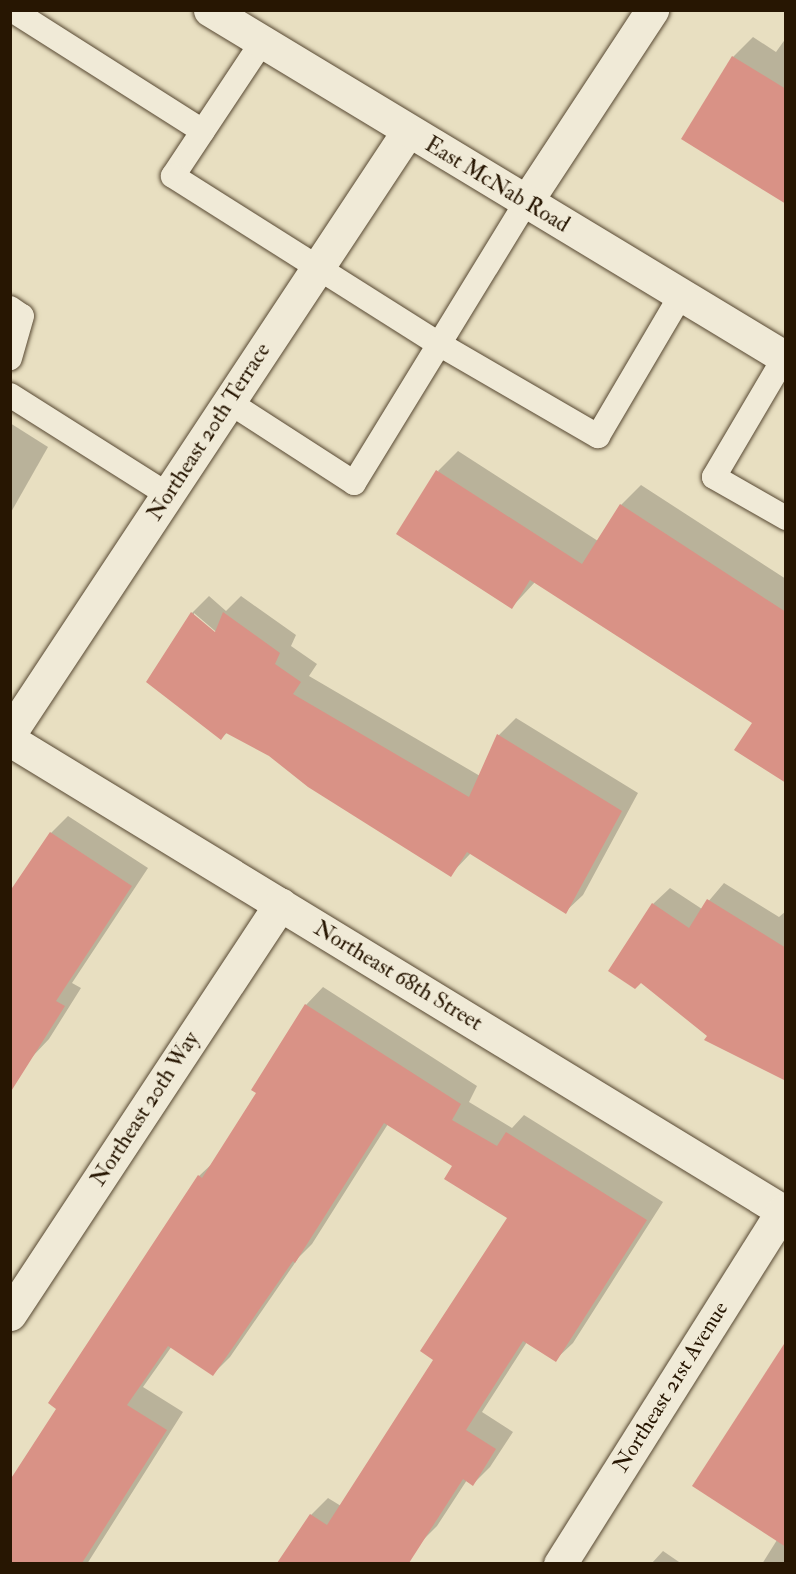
<!DOCTYPE html>
<style>
body{margin:0}
#map{position:relative;width:796px;height:1574px;overflow:hidden;background:#e8dfc1;font-family:"IM FELL Double Pica",serif}
div>[style]{position:absolute}
.shadow>*{inset:0;background:#0003}
.building>*{inset:0;background:#d99286}
.roads{filter:drop-shadow(0 0 2px #574832) drop-shadow(0 0 2px #574832)}
.service>*{height:24px;margin:-12px;padding:0 12px;transform-origin:12px;border-radius:12px;background:#f0ead7}
.minor>*{height:33px;margin:-16.5px;padding:0 16.5px;transform-origin:16.5px;border-radius:16.5px;background:#f0ead7}
.tertiary>*{height:33px;margin:-16.5px;padding:0 16.5px;transform-origin:16.5px;border-radius:16.5px;background:#f0ead7}
span{translate:-50% -50%;white-space:nowrap;text-align:center;line-height:1.15;-webkit-text-stroke:4.5px #f0ead7;paint-order:stroke}
.street-label{font-size:22px;color:#271602}
.frame{position:absolute;inset:0;border:12px solid #271602;pointer-events:none}
</style>
<div id="map">
<div class="shadow">
<div style="clip-path:polygon(753px 37px,776px 52px,786px 38px,786px 202px,733px 57px)"></div>
<div style="clip-path:polygon(10px 423px,48px 447px,10px 514px)"></div>
<div style="clip-path:polygon(458px 451px,598px 541px,621px 505px,641px 485px,786px 579px,786px 781px,754px 723px,535px 582px,512px 607px,438px 471px)"></div>
<div style="clip-path:polygon(evenodd,209px 596px,226px 611px,241px 596px,296px 635px,291px 646px,317px 664px,309px 676px,480px 776px,499px 735px,516px 718px,638px 793px,583px 895px,565px 912px,471px 853px,450px 875px,269px 755px,228px 732px,221px 738px,192px 613px,209px 596px,194px 613px,221px 636px,220px 638px,194px 617px,194px 613px)"></div>
<div style="clip-path:polygon(68px 816px,148px 868px,72px 983px,81px 988px,49px 1039px,32px 1057px,51px 833px)"></div>
<div style="clip-path:polygon(724px 883px,779px 917px,786px 911px,786px 1080px,653px 904px,670px 888px,702px 909px)"></div>
<div style="clip-path:polygon(323px 987px,477px 1086px,469px 1102px,512px 1128px,524px 1115px,663px 1202px,573px 1343px,555px 1360px,527px 1342px,482px 1412px,513px 1432px,490px 1467px,473px 1484px,467px 1480px,437px 1526px,420px 1543px,414px 1539px,398px 1564px,297px 1564px,285px 1555px,311px 1515px,328px 1498px,341px 1506px,435px 1359px,509px 1218px,454px 1166px,388px 1124px,312px 1244px,299px 1257px,230px 1357px,213px 1374px,172px 1346px,143px 1387px,183px 1412px,87px 1564px,10px 1564px,10px 1481px,58px 1408px,199px 1176px,215px 1161px,258px 1093px,253px 1089px,306px 1005px)"></div>
<div style="clip-path:polygon(786px 1355px,786px 1564px,762px 1564px,777px 1540px)"></div>
<div style="clip-path:polygon(663px 1551px,682px 1564px,651px 1564px)"></div>
</div>
<div class="building">
<div style="clip-path:polygon(732px 56px,786px 89px,786px 204px,681px 139px)"></div>
<div style="clip-path:polygon(436px 470px,582px 564px,620px 504px,786px 612px,786px 783px,734px 750px,752px 723px,530px 580px,512px 609px,396px 534px)"></div>
<div style="clip-path:polygon(191px 612px,215px 632px,223px 612px,280px 653px,275px 664px,301px 682px,293px 694px,469px 797px,497px 734px,622px 811px,566px 914px,467px 852px,451px 877px,308px 787px,269px 756px,226px 733px,221px 740px,146px 682px)"></div>
<div style="clip-path:polygon(50px 832px,132px 886px,56px 1001px,65px 1006px,10px 1093px,10px 891px)"></div>
<div style="clip-path:polygon(707px 899px,786px 948px,786px 1081px,704px 1040px,707px 1036px,641px 983px,635px 989px,608px 971px,652px 903px,689px 928px)"></div>
<div style="clip-path:polygon(305px 1004px,461px 1104px,452px 1120px,497px 1146px,506px 1132px,647px 1220px,556px 1362px,523px 1341px,466px 1430px,496px 1449px,473px 1486px,463px 1479px,409px 1563px,277px 1563px,310px 1514px,327px 1525px,433px 1360px,420px 1351px,507px 1218px,444px 1179px,452px 1166px,384px 1123px,295px 1263px,293px 1261px,213px 1376px,168px 1346px,127px 1405px,167px 1430px,82px 1563px,10px 1563px,10px 1480px,56px 1409px,48px 1403px,198px 1175px,202px 1178px,256px 1093px,251px 1090px)"></div>
<div style="clip-path:polygon(786px 1341px,786px 1547px,692px 1486px)"></div>
</div>
<div class="roads">
<div class="service">
<div style="left:12px;top:10px;width:226px;rotate:32.4deg"></div>
<div style="left:262px;top:42px;width:161px;rotate:123.6deg"></div>
<div style="left:173px;top:176px;width:315px;rotate:32.3deg"></div>
<div style="left:439px;top:344px;width:184px;rotate:30.1deg"></div>
<div style="left:598px;top:436px;width:164px;rotate:-59.5deg"></div>
<div style="left:10px;top:308px;width:14px;rotate:34deg"></div>
<div style="left:22px;top:316px;width:44px;rotate:105.9deg"></div>
<div style="left:784px;top:358px;width:138px;rotate:120.5deg"></div>
<div style="left:714px;top:477px;width:83px;rotate:29.7deg"></div>
<div style="left:10px;top:395px;width:187px;rotate:32.3deg"></div>
<div style="left:229px;top:402px;width:149px;rotate:32.9deg"></div>
<div style="left:354px;top:483px;width:329px;rotate:-58.5deg"></div>
</div>
<div class="minor">
<div style="left:526px;top:202px;width:230px;rotate:-56.7deg"></div>
<div style="left:10px;top:733px;width:722px;rotate:-56.53deg"></div>
<div style="left:10px;top:740px;width:909px;rotate:31.36deg"></div>
<div style="left:10px;top:1314px;width:491px;rotate:-56.6deg"></div>
<div style="left:560px;top:1564px;width:417px;rotate:-57.8deg"></div>
</div>
<div class="tertiary">
<div style="left:210px;top:10px;width:673px;rotate:31.14deg"></div>
</div>
</div>
<div class="street-label">
<span style="left:497px;top:185px;rotate:31deg">East McNab Road</span>
<span style="left:209px;top:432px;rotate:-57deg">Northeast 20th Terrace</span>
<span style="left:398px;top:976px;rotate:31deg">Northeast 68th Street</span>
<span style="left:145px;top:1109px;rotate:-57deg">Northeast 20th Way</span>
<span style="left:671px;top:1387px;rotate:-58deg">Northeast 21st Avenue</span>
</div>
<div class="frame"></div>
</div>
